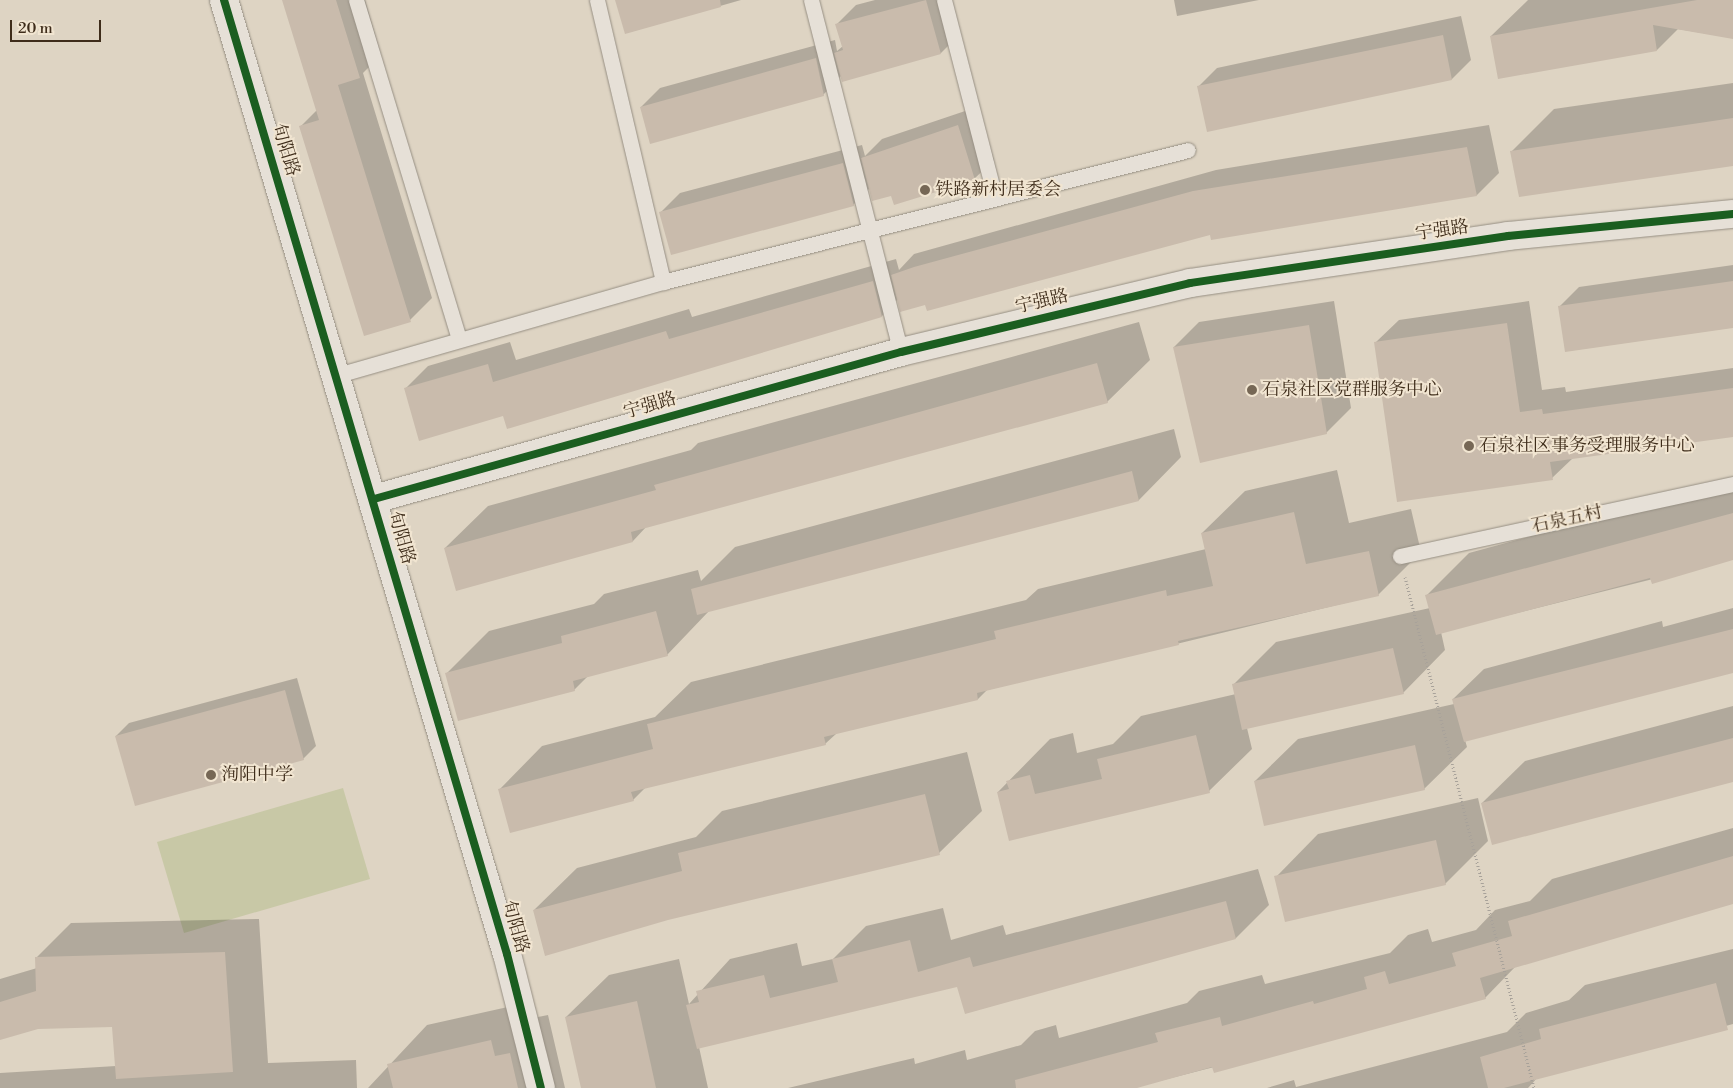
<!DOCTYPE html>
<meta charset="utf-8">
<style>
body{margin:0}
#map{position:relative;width:1733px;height:1088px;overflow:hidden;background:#ded4c3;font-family:"Libre Bodoni","Noto Serif SC",serif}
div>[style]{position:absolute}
.green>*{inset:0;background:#c8c8a6}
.shadow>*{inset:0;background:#0003}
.building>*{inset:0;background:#c9bbac}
.path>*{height:3px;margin-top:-1.5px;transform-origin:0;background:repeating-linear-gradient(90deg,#a8a29a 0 1px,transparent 0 3.5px)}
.roads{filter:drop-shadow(0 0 1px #968f83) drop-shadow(0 0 1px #968f83)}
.service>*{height:15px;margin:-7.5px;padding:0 7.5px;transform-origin:7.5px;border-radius:7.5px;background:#e6e0d7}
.minor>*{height:28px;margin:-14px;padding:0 14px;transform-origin:14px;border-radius:14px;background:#e6e0d7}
.cycleway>*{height:8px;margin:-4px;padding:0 4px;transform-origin:4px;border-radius:4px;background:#1b5e20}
.dots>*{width:14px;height:14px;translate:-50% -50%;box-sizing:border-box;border:2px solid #f1e5d1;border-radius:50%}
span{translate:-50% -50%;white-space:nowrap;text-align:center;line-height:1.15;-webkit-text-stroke:4px #f1e5d1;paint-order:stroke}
.street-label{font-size:18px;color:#3e2c1a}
.poi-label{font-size:18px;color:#3e2c1a}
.left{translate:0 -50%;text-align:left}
.scale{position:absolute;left:10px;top:20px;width:91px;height:22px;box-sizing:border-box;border:2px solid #3e2c1a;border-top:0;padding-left:6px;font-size:15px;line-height:18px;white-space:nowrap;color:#3e2c1a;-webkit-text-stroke:4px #f1e5d1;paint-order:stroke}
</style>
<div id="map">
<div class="green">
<div style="clip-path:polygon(343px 788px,370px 879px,184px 933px,157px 842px)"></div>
</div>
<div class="shadow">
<div style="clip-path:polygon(283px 0,365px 0,381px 55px,363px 73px,432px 298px,410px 320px,301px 126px,317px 110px)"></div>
<div style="clip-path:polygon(616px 0,741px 0,626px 33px)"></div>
<div style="clip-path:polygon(875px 0,950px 0,960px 34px,941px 53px,841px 76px,823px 95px,641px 107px,660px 88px,835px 40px,837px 51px,843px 46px,837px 24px,856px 5px)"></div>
<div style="clip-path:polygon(1174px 0,1259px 0,1177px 16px)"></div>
<div style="clip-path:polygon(1528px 0,1733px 0,1733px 38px,1678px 29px,1657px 50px,1491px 36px)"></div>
<div style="clip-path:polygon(1461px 16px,1471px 60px,1452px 79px,1198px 87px,1217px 68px)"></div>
<div style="clip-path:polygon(1733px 83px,1733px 165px,1512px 151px,1554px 109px)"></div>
<div style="clip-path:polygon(977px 107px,994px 160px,974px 179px,892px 194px,870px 188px,853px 205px,661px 212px,680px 193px,862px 145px,865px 156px,882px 139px)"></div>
<div style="clip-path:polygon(1489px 125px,1499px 173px,1477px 195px,1211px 233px,926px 303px,898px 299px,882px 316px,504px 415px,405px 389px,428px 366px,510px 342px,516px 360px,689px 309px,692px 317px,896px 259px,899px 270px,914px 254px,1216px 170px)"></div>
<div style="clip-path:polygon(1733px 265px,1733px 327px,1560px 306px,1579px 287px)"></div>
<div style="clip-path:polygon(1334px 301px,1351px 408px,1326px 433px,1174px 347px,1199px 322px)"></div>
<div style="clip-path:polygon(1529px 301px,1542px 390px,1565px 387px,1566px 392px,1733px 368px,1733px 435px,1573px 458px,1552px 478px,1376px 342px,1399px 320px)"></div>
<div style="clip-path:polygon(1139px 322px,1150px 360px,1107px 402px,647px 526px,633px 541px,445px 548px,488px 506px,691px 450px,698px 443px)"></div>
<div style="clip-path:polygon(1174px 429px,1181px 457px,1139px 500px,709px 611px,667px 655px,589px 675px,574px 690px,446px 674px,489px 631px,594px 604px,604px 594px,698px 570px,701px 581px,735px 547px)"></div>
<div style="clip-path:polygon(1337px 470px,1349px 523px,1411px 509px,1421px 552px,1378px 595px,987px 690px,978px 699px,837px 733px,825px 744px,646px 787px,633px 800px,500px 789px,542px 746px,655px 717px,691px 682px,1026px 600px,1038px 589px,1206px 549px,1202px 533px,1245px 491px)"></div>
<div style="clip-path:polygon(1733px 481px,1733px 559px,1441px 632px,1445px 650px,1403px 693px,1247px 728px,1252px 749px,1209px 791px,1010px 839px,998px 792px,1050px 739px,1073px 733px,1077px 753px,1113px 744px,1141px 716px,1236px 694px,1233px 685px,1276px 642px,1430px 608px,1426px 596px,1469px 553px)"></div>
<div style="clip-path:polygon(1733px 608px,1733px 669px,1465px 740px,1467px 747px,1424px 789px,1255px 781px,1298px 739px,1454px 704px,1453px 699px,1484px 669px,1662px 621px,1663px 627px)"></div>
<div style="clip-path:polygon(297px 678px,316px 746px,303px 759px,116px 736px,129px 723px)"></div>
<div style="clip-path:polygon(1733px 706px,1733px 780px,1482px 803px,1525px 761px)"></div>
<div style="clip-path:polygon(967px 752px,982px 811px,939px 853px,534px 910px,577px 868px,696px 837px,722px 811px)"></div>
<div style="clip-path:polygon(1478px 798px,1488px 841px,1445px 884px,1276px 877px,1318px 834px)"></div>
<div style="clip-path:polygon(1733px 828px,1733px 903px,1516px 966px,1485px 998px,1132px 1088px,788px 1088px,914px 1058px,915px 1064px,965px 1050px,967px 1060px,1021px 1045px,1035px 1031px,1056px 1025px,1059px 1038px,1187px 1003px,1199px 991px,1262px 975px,1265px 984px,1390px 953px,1408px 935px,1428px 929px,1432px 942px,1476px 930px,1495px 910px,1530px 901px,1552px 879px)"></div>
<div style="clip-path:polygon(1258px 869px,1269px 905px,1236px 938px,966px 1013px,958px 985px,699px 1047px,708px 1088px,582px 1088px,566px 1017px,609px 975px,679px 959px,689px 1004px,730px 959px,797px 943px,802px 966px,833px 959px,866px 926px,943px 908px,951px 940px,1003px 925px,1006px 935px)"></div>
<div style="clip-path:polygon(259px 919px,268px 1063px,356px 1060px,357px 1088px,0 1088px,0 1073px,116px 1066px,113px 1026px,37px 1028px,0 1039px,0 979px,37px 968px,37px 957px,71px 923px)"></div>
<div style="clip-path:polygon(1733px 949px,1733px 1024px,1538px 1077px,1528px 1088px,1267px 1088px,1294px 1080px,1296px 1087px,1507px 1032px,1526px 1013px,1569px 1000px,1585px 985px)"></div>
<div style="clip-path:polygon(530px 1002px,533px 1018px,548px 1015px,565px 1088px,368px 1088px,427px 1025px)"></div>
</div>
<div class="building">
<div style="clip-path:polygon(282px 0,336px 0,360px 78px,338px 85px,411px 322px,364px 336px,299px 126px,319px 120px)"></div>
<div style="clip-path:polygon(615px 0,720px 0,721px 7px,625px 34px)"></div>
<div style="clip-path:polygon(926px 0,941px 54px,842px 82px,834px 53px,843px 50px,835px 24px)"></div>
<div style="clip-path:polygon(1697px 0,1733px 0,1733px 39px,1653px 25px,1657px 51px,1498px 79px,1490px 36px)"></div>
<div style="clip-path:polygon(1443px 35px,1452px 80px,1207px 132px,1197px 86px)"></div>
<div style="clip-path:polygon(816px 58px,824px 96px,650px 144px,640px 107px)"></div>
<div style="clip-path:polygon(1733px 118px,1733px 166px,1519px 197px,1510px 151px)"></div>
<div style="clip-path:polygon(958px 125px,975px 180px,894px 205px,891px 196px,872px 201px,861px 158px)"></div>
<div style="clip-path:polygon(1467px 147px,1477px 196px,1211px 240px,1210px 235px,927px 311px,925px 305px,900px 312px,891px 275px,914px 267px,1193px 191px)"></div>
<div style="clip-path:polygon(843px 163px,854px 206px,671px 255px,659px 212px)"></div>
<div style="clip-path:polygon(873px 281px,882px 317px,507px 429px,503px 416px,419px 441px,404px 388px,488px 364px,493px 382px,666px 331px,669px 339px)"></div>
<div style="clip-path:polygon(1733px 281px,1733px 328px,1565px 352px,1558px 306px)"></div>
<div style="clip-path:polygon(1507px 323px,1520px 412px,1542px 409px,1543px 414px,1733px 388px,1733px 437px,1550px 462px,1553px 480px,1397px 502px,1374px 342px)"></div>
<div style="clip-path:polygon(1309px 325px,1327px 434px,1200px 463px,1173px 347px)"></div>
<div style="clip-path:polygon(1097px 363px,1108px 403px,631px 532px,633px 542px,456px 591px,444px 548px,656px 490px,654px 485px)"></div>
<div style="clip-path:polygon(1132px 471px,1139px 501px,697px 615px,691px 589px)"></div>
<div style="clip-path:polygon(1294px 512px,1306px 564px,1369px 551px,1379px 596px,1178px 641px,1179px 645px,977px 693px,978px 700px,824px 737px,826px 745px,631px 792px,634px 801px,510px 833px,498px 789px,653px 749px,647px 724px,996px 639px,994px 631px,1166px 590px,1167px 596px,1213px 586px,1201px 533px)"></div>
<div style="clip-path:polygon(1733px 513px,1733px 560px,1652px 584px,1650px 578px,1436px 635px,1425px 595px)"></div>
<div style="clip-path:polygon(656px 611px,668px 656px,573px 681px,575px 691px,458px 721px,445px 673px,562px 643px,561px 636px)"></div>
<div style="clip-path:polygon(1733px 629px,1733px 673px,1464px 742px,1452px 699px)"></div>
<div style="clip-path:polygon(1393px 648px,1404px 694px,1242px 730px,1232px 684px)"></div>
<div style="clip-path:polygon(285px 690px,304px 760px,135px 806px,115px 736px)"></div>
<div style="clip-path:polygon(1196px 735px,1210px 793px,1009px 841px,997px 792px,1009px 789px,1006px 781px,1030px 775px,1035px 794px,1102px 779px,1097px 759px)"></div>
<div style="clip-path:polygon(1733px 738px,1733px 782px,1492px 845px,1481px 803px)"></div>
<div style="clip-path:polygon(1415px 745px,1425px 790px,1264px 826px,1254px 781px)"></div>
<div style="clip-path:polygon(925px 794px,940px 855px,668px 920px,545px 956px,533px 910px,682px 871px,678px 853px)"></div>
<div style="clip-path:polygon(1436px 840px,1446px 885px,1285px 922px,1274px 876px)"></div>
<div style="clip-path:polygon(1733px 856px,1733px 904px,1480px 978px,1486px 999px,1214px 1073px,1212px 1067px,1137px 1088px,1016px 1088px,1015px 1080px,1158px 1042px,1155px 1033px,1220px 1017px,1222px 1026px,1313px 1001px,1314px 1004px,1367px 989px,1364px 977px,1385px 971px,1389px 984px,1456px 966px,1452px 953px,1512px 936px,1508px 921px)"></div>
<div style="clip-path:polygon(1226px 901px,1236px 939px,965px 1014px,957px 987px,697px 1049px,686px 1005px,699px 1002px,696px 991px,764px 975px,770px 998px,838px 982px,832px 959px,910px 940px,918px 972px,970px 957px,973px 967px)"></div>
<div style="clip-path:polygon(225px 952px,233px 1072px,116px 1079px,112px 1027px,38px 1029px,0 1040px,0 1002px,36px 991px,35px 957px)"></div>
<div style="clip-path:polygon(1716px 983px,1728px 1030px,1504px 1088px,1488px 1088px,1480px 1057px,1541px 1039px,1539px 1029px)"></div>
<div style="clip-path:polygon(637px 1001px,656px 1088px,581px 1088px,565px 1017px)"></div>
<div style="clip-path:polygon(491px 1040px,495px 1056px,510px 1053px,518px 1088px,393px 1088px,387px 1064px)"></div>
</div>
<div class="path">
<div style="left:1405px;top:577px;width:527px;rotate:75.83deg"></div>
</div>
<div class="roads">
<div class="service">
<div style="left:356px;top:0;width:353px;rotate:73.1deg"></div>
<div style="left:597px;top:0;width:290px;rotate:76.8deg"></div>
<div style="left:811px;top:0;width:363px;rotate:75.7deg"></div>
<div style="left:944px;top:0;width:203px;rotate:75.5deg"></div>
<div style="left:338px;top:375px;width:338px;rotate:-16deg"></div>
<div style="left:663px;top:282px;width:541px;rotate:-14.11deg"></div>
<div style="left:1400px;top:556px;width:341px;rotate:-12.2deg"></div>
</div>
<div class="minor">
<div style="left:224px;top:0;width:995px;rotate:73.48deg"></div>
<div style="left:507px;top:954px;width:138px;rotate:75.8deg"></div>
<div style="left:374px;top:499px;width:547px;rotate:-15.59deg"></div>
<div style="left:901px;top:352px;width:297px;rotate:-13.4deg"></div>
<div style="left:1190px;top:283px;width:321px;rotate:-8.4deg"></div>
<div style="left:1508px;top:236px;width:226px;rotate:-5.6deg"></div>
</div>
</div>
<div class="cycleway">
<div style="left:224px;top:0;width:995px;rotate:73.48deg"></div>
<div style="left:507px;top:954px;width:138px;rotate:75.8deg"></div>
<div style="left:374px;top:499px;width:547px;rotate:-15.59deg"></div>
<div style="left:901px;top:352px;width:297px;rotate:-13.4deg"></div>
<div style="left:1190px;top:283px;width:321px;rotate:-8.4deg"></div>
<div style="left:1508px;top:236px;width:226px;rotate:-5.6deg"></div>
</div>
<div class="dots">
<div style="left:925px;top:190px;background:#766755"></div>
<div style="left:1252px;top:390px;background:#766755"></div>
<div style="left:1469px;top:446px;background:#766755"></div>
<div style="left:211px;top:775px;background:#766755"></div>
</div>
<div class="street-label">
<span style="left:285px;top:150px;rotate:73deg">旬阳路</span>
<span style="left:1442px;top:231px;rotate:-8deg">宁强路</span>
<span style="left:1042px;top:302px;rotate:-13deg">宁强路</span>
<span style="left:650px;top:406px;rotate:-16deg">宁强路</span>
<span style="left:1567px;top:520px;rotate:-12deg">石泉五村</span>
<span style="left:401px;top:538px;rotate:74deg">旬阳路</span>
<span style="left:515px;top:927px;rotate:74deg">旬阳路</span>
</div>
<div class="poi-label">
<span class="left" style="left:935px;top:190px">铁路新村居委会</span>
<span class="left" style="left:1262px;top:390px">石泉社区党群服务中心</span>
<span class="left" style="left:1479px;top:446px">石泉社区事务受理服务中心</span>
<span class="left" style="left:221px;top:775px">洵阳中学</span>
</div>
<div class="scale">20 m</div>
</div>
